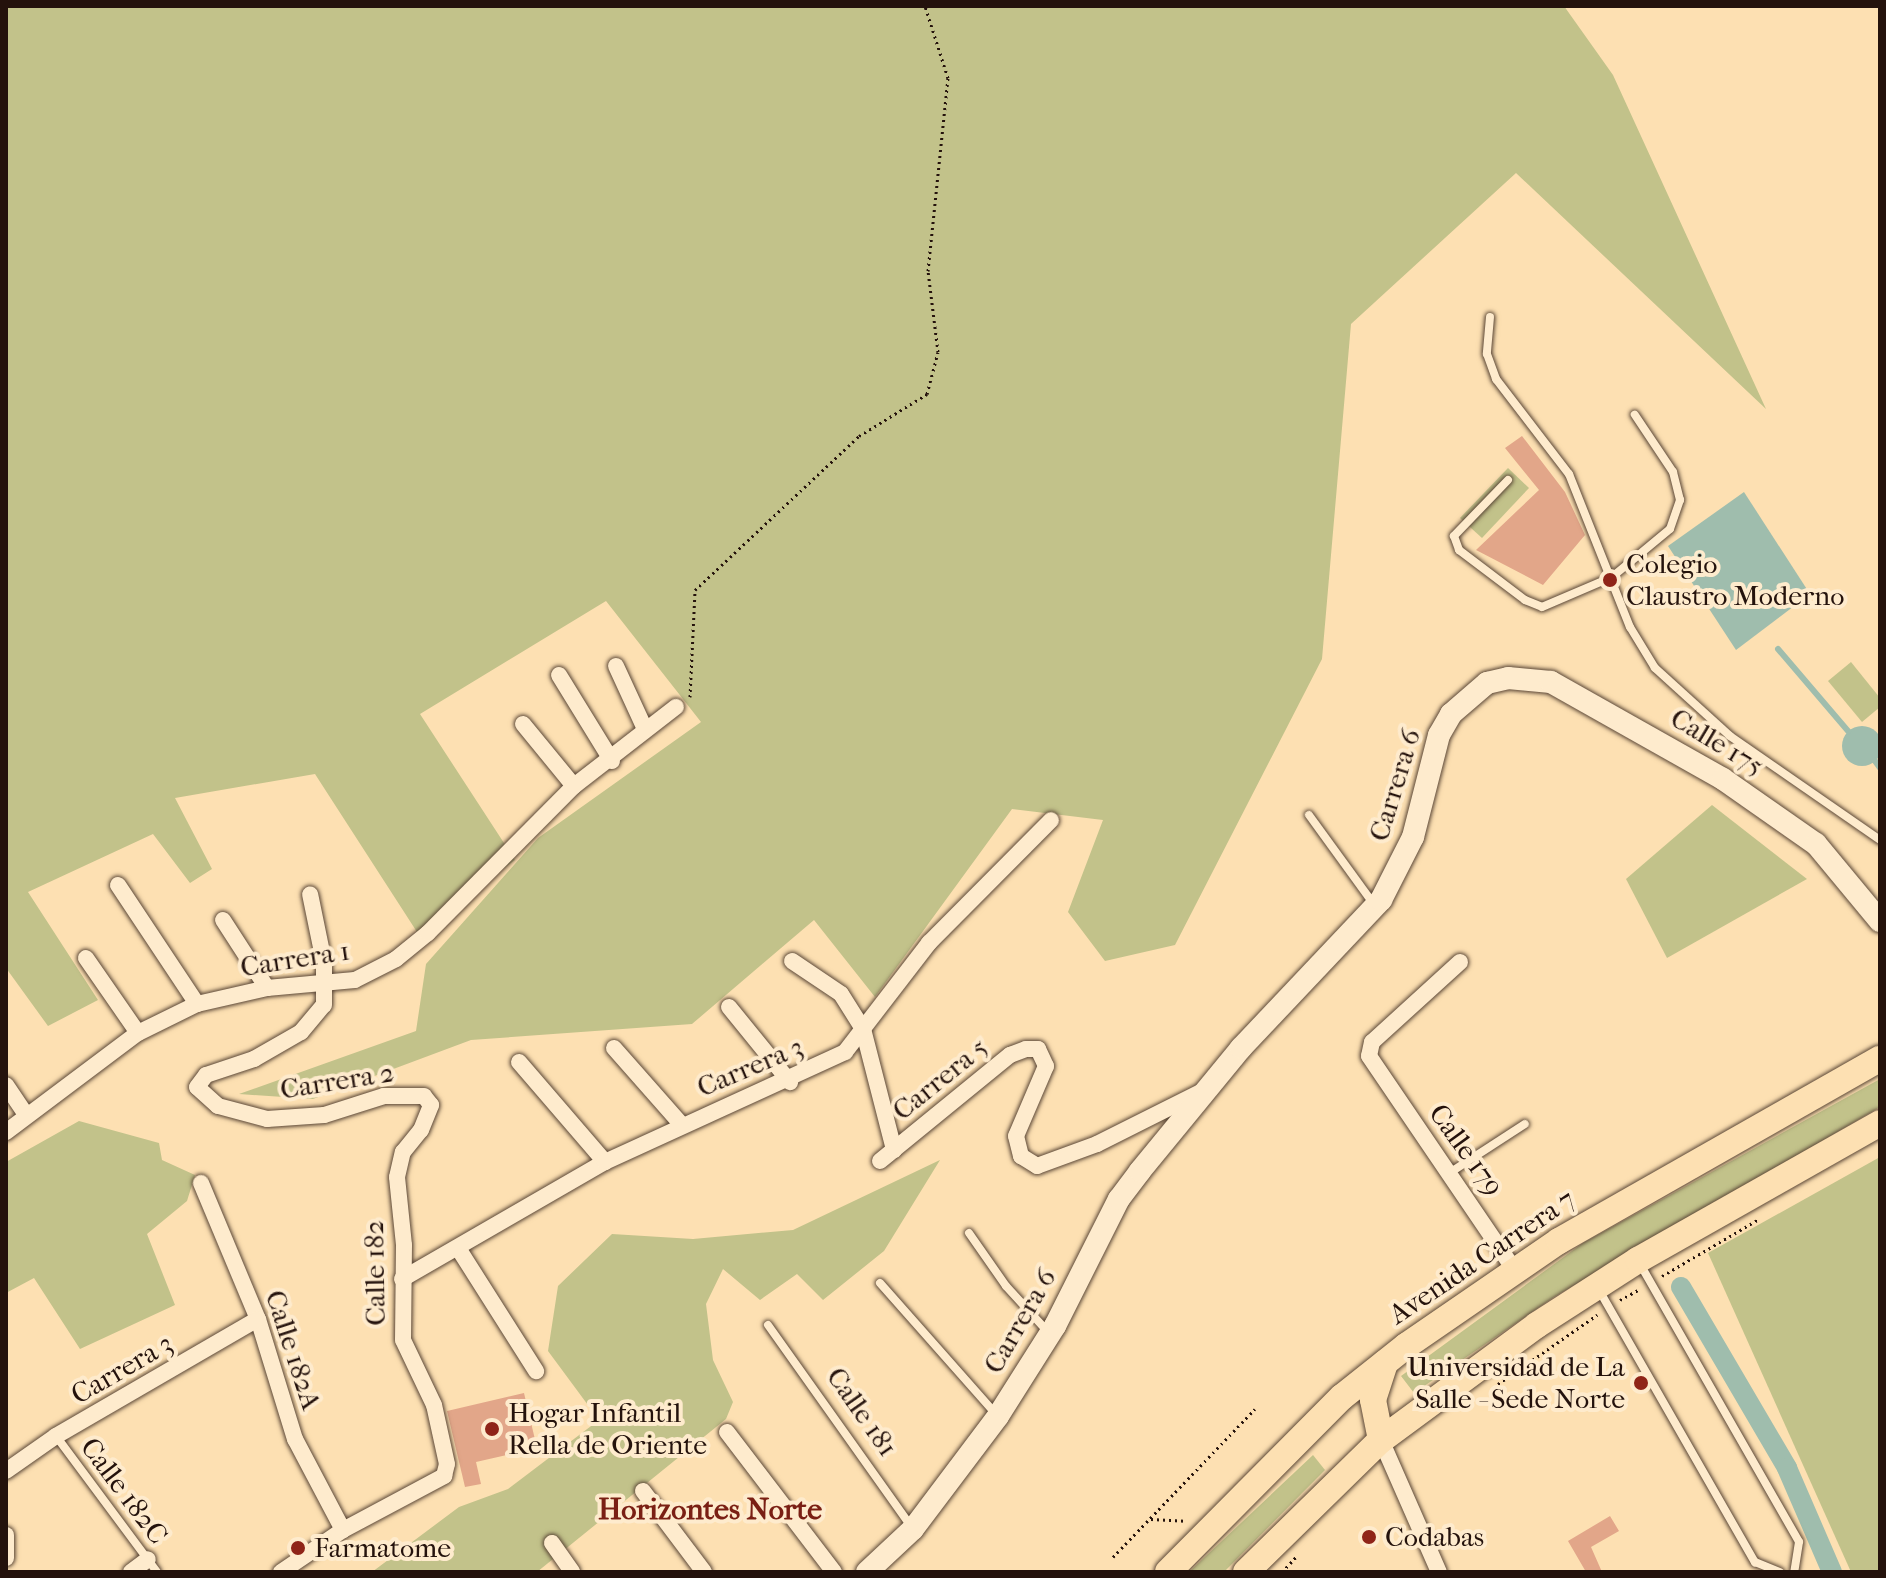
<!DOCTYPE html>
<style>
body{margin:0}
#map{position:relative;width:1886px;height:1578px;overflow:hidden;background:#fde0b2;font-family:"IM FELL French Canon",serif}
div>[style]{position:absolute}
.green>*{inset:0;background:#c2c28a}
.water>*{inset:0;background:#9fbdad}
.round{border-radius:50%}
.stream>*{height:6px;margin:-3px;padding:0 3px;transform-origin:3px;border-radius:3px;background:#9fbdad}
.canal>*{height:20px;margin:-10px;padding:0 10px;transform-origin:10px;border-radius:10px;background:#9fbdad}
.building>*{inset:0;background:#e2a689}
.path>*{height:3px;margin-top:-1.5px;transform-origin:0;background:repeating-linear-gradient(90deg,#24120c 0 2px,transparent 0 6px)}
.roads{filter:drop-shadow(0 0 2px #5a4636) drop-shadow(0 0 2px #5a4636)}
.lane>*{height:8px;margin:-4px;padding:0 4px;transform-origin:4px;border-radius:4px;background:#feebcd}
.street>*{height:16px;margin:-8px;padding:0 8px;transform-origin:8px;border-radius:8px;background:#feebcd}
.secondary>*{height:22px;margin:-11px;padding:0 11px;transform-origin:11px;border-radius:11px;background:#feebcd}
.primary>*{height:26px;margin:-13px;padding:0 13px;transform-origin:13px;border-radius:13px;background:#fde0b2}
.dots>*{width:22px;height:22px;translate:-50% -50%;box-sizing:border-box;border:4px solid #feebcd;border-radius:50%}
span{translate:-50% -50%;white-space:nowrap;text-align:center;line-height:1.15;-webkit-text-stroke:8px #feebcd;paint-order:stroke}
.poi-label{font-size:28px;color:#24120c}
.left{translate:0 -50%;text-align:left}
.right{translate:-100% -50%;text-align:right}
.street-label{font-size:28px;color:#24120c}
.neighbourhood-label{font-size:30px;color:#7a1f14;font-weight:700}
.frame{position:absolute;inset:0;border:8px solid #24120c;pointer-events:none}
</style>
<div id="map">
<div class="green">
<div style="clip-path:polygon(6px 6px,1564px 6px,1613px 75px,1766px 409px,1516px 173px,1351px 324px,1322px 659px,1175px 945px,1105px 961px,1068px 912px,1103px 820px,1012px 809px,875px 997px,814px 920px,692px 1024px,471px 1040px,313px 1099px,239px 1094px,416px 1031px,426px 964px,538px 838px,701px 722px,606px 601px,420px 714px,515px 860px,417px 932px,315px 774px,175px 798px,212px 869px,190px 883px,153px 834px,28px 892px,98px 1000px,48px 1026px,6px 968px)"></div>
<div style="clip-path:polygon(1508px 468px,1529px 488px,1482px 538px,1460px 518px)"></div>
<div style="clip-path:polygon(1851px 662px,1880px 698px,1880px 707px,1862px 722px,1828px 681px)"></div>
<div style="clip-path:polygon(1712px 805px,1807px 879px,1667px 958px,1626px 879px)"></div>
<div style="clip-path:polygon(1880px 1079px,1880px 1107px,1554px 1297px,1414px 1393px,1401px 1376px,1583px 1243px)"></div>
<div style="clip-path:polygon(79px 1121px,159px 1143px,162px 1160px,195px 1175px,187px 1201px,147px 1234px,175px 1305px,80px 1349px,34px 1278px,6px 1293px,6px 1162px)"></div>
<div style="clip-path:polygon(1880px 1157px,1880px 1572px,1851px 1572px,1708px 1253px)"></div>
<div style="clip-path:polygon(940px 1160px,884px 1251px,823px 1300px,797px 1274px,760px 1300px,723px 1269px,706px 1304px,713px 1360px,733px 1402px,726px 1419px,537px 1572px,372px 1572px,459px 1507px,508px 1489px,599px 1420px,548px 1351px,558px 1286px,612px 1234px,693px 1239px,793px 1230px)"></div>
<div style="clip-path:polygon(1313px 1455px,1325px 1470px,1224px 1572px,1189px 1572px)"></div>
</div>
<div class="water">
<div style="clip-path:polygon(1744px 492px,1810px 594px,1736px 650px,1668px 546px)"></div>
<div class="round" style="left:1842px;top:726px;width:40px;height:40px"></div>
</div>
<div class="stream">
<div style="left:1778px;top:649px;width:108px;rotate:49.5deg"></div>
<div style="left:1875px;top:761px;width:9px;rotate:54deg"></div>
</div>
<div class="canal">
<div style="left:1681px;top:1287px;width:210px;rotate:59.6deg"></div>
<div style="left:1787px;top:1468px;width:113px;rotate:66.6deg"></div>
</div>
<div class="building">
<div style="clip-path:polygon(1522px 436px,1565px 492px,1585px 535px,1543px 585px,1476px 550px,1539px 490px,1505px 448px)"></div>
<div style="clip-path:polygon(524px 1393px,537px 1448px,476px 1462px,481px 1484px,465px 1487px,447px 1411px)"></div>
<div style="clip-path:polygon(1610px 1516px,1619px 1531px,1591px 1547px,1602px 1572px,1586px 1572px,1568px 1541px)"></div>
</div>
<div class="path">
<div style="left:690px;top:697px;width:107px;rotate:-87.3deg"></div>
<div style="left:695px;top:590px;width:225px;rotate:-43.2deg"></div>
<div style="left:859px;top:436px;width:80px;rotate:-31.7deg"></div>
<div style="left:927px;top:394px;width:43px;rotate:-75.3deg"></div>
<div style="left:938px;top:352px;width:82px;rotate:-97deg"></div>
<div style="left:928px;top:271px;width:194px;rotate:-84.1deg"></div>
<div style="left:948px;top:78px;width:76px;rotate:-107.7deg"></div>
<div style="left:1662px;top:1276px;width:113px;rotate:-30.4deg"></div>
<div style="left:1620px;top:1300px;width:21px;rotate:-29deg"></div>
<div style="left:1498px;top:1384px;width:121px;rotate:-34.9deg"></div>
<div style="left:1151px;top:1519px;width:34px;rotate:3deg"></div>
<div style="left:1113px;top:1557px;width:205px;rotate:-46.2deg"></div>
<div style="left:1282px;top:1572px;width:21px;rotate:-47deg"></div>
</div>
<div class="roads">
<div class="lane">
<div style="left:1490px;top:317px;width:37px;rotate:95deg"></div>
<div style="left:1487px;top:354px;width:27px;rotate:70deg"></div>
<div style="left:1496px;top:379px;width:120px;rotate:52.5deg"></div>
<div style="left:1569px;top:474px;width:165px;rotate:68.3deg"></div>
<div style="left:1630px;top:627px;width:48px;rotate:58.6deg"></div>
<div style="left:1655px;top:668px;width:101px;rotate:42.2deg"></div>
<div style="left:1730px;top:736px;width:183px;rotate:34.7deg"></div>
<div style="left:1508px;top:480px;width:78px;rotate:134deg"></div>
<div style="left:1454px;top:536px;width:15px;rotate:70deg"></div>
<div style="left:1459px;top:550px;width:83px;rotate:37.1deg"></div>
<div style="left:1525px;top:600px;width:18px;rotate:22deg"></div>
<div style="left:1542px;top:607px;width:76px;rotate:-23.2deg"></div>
<div style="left:1612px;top:577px;width:75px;rotate:-39.6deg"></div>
<div style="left:1670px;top:529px;width:31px;rotate:-71deg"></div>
<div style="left:1680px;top:500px;width:29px;rotate:-104deg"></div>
<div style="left:1673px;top:472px;width:69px;rotate:-123.7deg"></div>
<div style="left:1309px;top:815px;width:112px;rotate:54deg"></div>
<div style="left:1451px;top:1172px;width:88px;rotate:-33deg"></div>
<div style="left:969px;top:1233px;width:65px;rotate:55.1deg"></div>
<div style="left:1006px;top:1286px;width:64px;rotate:47.5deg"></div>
<div style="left:1640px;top:1264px;width:320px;rotate:60.2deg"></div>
<div style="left:1799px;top:1542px;width:30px;rotate:99deg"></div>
<div style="left:880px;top:1283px;width:175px;rotate:48.5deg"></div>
<div style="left:1599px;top:1290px;width:314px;rotate:60.2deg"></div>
<div style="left:1755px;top:1562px;width:27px;rotate:22deg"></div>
<div style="left:768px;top:1325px;width:247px;rotate:54.6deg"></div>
<div style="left:56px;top:1436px;width:169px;rotate:53.4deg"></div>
</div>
<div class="street">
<div style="left:616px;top:666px;width:67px;rotate:65.3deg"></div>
<div style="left:559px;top:675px;width:101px;rotate:58.4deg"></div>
<div style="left:523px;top:724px;width:80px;rotate:50.6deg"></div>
<div style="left:118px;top:885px;width:143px;rotate:56.4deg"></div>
<div style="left:223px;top:920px;width:81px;rotate:57.1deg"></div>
<div style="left:86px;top:958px;width:91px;rotate:55.3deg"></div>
<div style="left:792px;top:961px;width:59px;rotate:34deg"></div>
<div style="left:841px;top:994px;width:41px;rotate:57.8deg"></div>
<div style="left:863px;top:1029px;width:125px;rotate:75.6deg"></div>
<div style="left:1460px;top:962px;width:119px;rotate:137.7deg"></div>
<div style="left:1372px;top:1042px;width:14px;rotate:102deg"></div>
<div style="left:1369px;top:1056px;width:260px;rotate:55.8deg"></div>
<div style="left:729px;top:1007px;width:97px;rotate:50.9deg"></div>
<div style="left:614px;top:1048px;width:101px;rotate:48.6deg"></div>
<div style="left:519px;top:1062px;width:132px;rotate:49.3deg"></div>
<div style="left:6px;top:1085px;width:37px;rotate:56deg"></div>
<div style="left:6px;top:1132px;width:165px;rotate:-36.9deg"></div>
<div style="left:138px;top:1033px;width:66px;rotate:-26.2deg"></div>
<div style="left:197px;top:1004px;width:72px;rotate:-12.9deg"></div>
<div style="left:267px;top:988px;width:88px;rotate:-5.2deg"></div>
<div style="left:355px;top:980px;width:46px;rotate:-27.1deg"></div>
<div style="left:396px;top:959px;width:41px;rotate:-39.1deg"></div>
<div style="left:428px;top:933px;width:207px;rotate:-45.2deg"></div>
<div style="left:574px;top:786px;width:129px;rotate:-37.8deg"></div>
<div style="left:880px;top:1161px;width:168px;rotate:-39.2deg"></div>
<div style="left:1010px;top:1055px;width:17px;rotate:-21deg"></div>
<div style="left:1026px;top:1049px;width:12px"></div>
<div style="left:1038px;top:1049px;width:19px;rotate:65deg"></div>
<div style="left:1046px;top:1066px;width:76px;rotate:113.2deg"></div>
<div style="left:1016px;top:1136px;width:21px;rotate:76deg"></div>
<div style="left:1021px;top:1156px;width:19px;rotate:32deg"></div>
<div style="left:1037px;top:1166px;width:64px;rotate:-20.1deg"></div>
<div style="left:1097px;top:1144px;width:119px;rotate:-26.6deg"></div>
<div style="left:201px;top:1183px;width:147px;rotate:67.3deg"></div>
<div style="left:258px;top:1319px;width:126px;rotate:72.9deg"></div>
<div style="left:295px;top:1439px;width:103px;rotate:62.2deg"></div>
<div style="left:458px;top:1248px;width:146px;rotate:57.6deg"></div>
<div style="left:402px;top:1279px;width:234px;rotate:-30deg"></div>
<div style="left:605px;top:1162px;width:264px;rotate:-24.6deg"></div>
<div style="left:845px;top:1052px;width:138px;rotate:-52.4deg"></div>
<div style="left:929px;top:943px;width:173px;rotate:-45.2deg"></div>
<div style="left:727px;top:1432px;width:176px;rotate:52.6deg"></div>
<div style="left:1381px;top:1440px;width:144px;rotate:66.3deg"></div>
<div style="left:6px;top:1471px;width:61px;rotate:-35deg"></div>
<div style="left:56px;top:1436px;width:233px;rotate:-30.1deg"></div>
<div style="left:643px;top:1491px;width:101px;rotate:53deg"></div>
<div style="left:6px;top:1535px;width:23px;rotate:90deg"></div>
<div style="left:552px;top:1543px;width:35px;rotate:55deg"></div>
<div style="left:131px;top:1572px;width:21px;rotate:-37deg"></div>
<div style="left:281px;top:1572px;width:75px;rotate:-34.1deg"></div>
<div style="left:343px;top:1530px;width:115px;rotate:-28.1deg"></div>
<div style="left:444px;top:1476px;width:12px;rotate:-76deg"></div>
<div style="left:447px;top:1464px;width:60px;rotate:-102.4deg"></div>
<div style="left:434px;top:1405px;width:72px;rotate:-115.5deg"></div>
<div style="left:403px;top:1340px;width:95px;rotate:-89.4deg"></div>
<div style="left:404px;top:1245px;width:68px;rotate:-95.9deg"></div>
<div style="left:397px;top:1177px;width:26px;rotate:-77deg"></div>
<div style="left:403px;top:1152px;width:28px;rotate:-51deg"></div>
<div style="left:421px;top:1130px;width:27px;rotate:-68deg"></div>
<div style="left:431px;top:1105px;width:11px;rotate:-128deg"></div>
<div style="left:424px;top:1096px;width:40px;rotate:180deg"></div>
<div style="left:384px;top:1096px;width:63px;rotate:162.4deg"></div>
<div style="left:324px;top:1115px;width:57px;rotate:176deg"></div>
<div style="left:267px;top:1119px;width:51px;rotate:-165.1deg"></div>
<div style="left:218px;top:1106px;width:28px;rotate:-138deg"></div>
<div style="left:197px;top:1087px;width:15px;rotate:-53deg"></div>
<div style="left:206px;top:1075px;width:51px;rotate:-18.4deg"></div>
<div style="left:254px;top:1059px;width:54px;rotate:-29.9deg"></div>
<div style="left:301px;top:1032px;width:35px;rotate:-50deg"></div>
<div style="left:324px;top:1005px;width:43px;rotate:-90deg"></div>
<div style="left:324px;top:962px;width:69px;rotate:-101.6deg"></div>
</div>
<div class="secondary">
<div style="left:867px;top:1572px;width:63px;rotate:-43.1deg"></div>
<div style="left:913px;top:1529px;width:141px;rotate:-53deg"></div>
<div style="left:998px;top:1416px;width:107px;rotate:-57.7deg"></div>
<div style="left:1055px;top:1326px;width:142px;rotate:-63.3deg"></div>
<div style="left:1119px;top:1199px;width:35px;rotate:-53deg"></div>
<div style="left:1140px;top:1171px;width:159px;rotate:-50.6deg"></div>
<div style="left:1241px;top:1048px;width:204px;rotate:-46.6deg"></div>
<div style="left:1381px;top:900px;width:71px;rotate:-63.1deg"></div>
<div style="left:1413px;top:837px;width:105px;rotate:-75.7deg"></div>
<div style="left:1439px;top:735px;width:24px;rotate:-60deg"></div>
<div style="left:1451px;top:714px;width:48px;rotate:-40.7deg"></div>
<div style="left:1487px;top:683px;width:22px;rotate:-13deg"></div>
<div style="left:1508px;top:678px;width:43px;rotate:5.3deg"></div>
<div style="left:1551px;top:682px;width:197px;rotate:29.4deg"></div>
<div style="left:1723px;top:779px;width:113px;rotate:35deg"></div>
<div style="left:1816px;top:844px;width:100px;rotate:50.3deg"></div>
</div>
<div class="primary">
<div style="left:1381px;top:1440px;width:41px;rotate:-101.3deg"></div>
<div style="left:1373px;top:1400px;width:39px;rotate:-72deg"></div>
<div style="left:1168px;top:1572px;width:247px;rotate:-45.2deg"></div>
<div style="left:1342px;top:1397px;width:82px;rotate:-38.6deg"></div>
<div style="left:1406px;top:1346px;width:186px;rotate:-34.5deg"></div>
<div style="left:1559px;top:1241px;width:369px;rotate:-29.6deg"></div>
<div style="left:1246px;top:1572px;width:189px;rotate:-44.4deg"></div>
<div style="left:1381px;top:1440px;width:194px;rotate:-36.4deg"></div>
<div style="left:1537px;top:1325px;width:120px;rotate:-32.8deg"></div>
<div style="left:1638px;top:1260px;width:278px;rotate:-29.5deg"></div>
</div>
</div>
<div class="dots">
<div style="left:1610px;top:580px;background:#8f2418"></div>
<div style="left:1641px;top:1383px;background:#8f2418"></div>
<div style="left:492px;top:1429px;background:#8f2418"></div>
<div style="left:1369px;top:1537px;background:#8f2418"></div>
<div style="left:298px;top:1548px;background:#8f2418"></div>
</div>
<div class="poi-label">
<span class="left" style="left:1626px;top:580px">Colegio<br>Claustro Moderno</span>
<span class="right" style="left:1625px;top:1383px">Universidad de La<br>Salle - Sede Norte</span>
<span class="left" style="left:508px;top:1429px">Hogar Infantil<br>Rella de Oriente</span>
<span class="left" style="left:1385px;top:1537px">Codabas</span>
<span class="left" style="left:314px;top:1548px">Farmatome</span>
</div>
<div class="street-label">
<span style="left:1717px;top:742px;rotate:31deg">Calle 175</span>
<span style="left:1395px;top:785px;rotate:-73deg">Carrera 6</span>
<span style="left:295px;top:959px;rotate:-9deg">Carrera 1</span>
<span style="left:750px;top:1067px;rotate:-23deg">Carrera 3</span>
<span style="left:940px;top:1079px;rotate:-39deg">Carrera 5</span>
<span style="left:337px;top:1081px;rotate:-9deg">Carrera 2</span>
<span style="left:1466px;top:1150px;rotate:54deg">Calle 179</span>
<span style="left:1482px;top:1257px;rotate:-34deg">Avenida Carrera 7</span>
<span style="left:375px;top:1273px;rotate:-91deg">Calle 182</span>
<span style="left:1020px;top:1321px;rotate:-60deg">Carrera 6</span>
<span style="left:293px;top:1350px;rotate:72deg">Calle 182A</span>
<span style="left:122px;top:1369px;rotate:-30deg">Carrera 3</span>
<span style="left:862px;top:1412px;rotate:55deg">Calle 181</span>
<span style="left:124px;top:1491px;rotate:53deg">Calle 182C</span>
</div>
<div class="neighbourhood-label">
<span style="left:710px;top:1510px">Horizontes Norte</span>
</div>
<div class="frame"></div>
</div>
